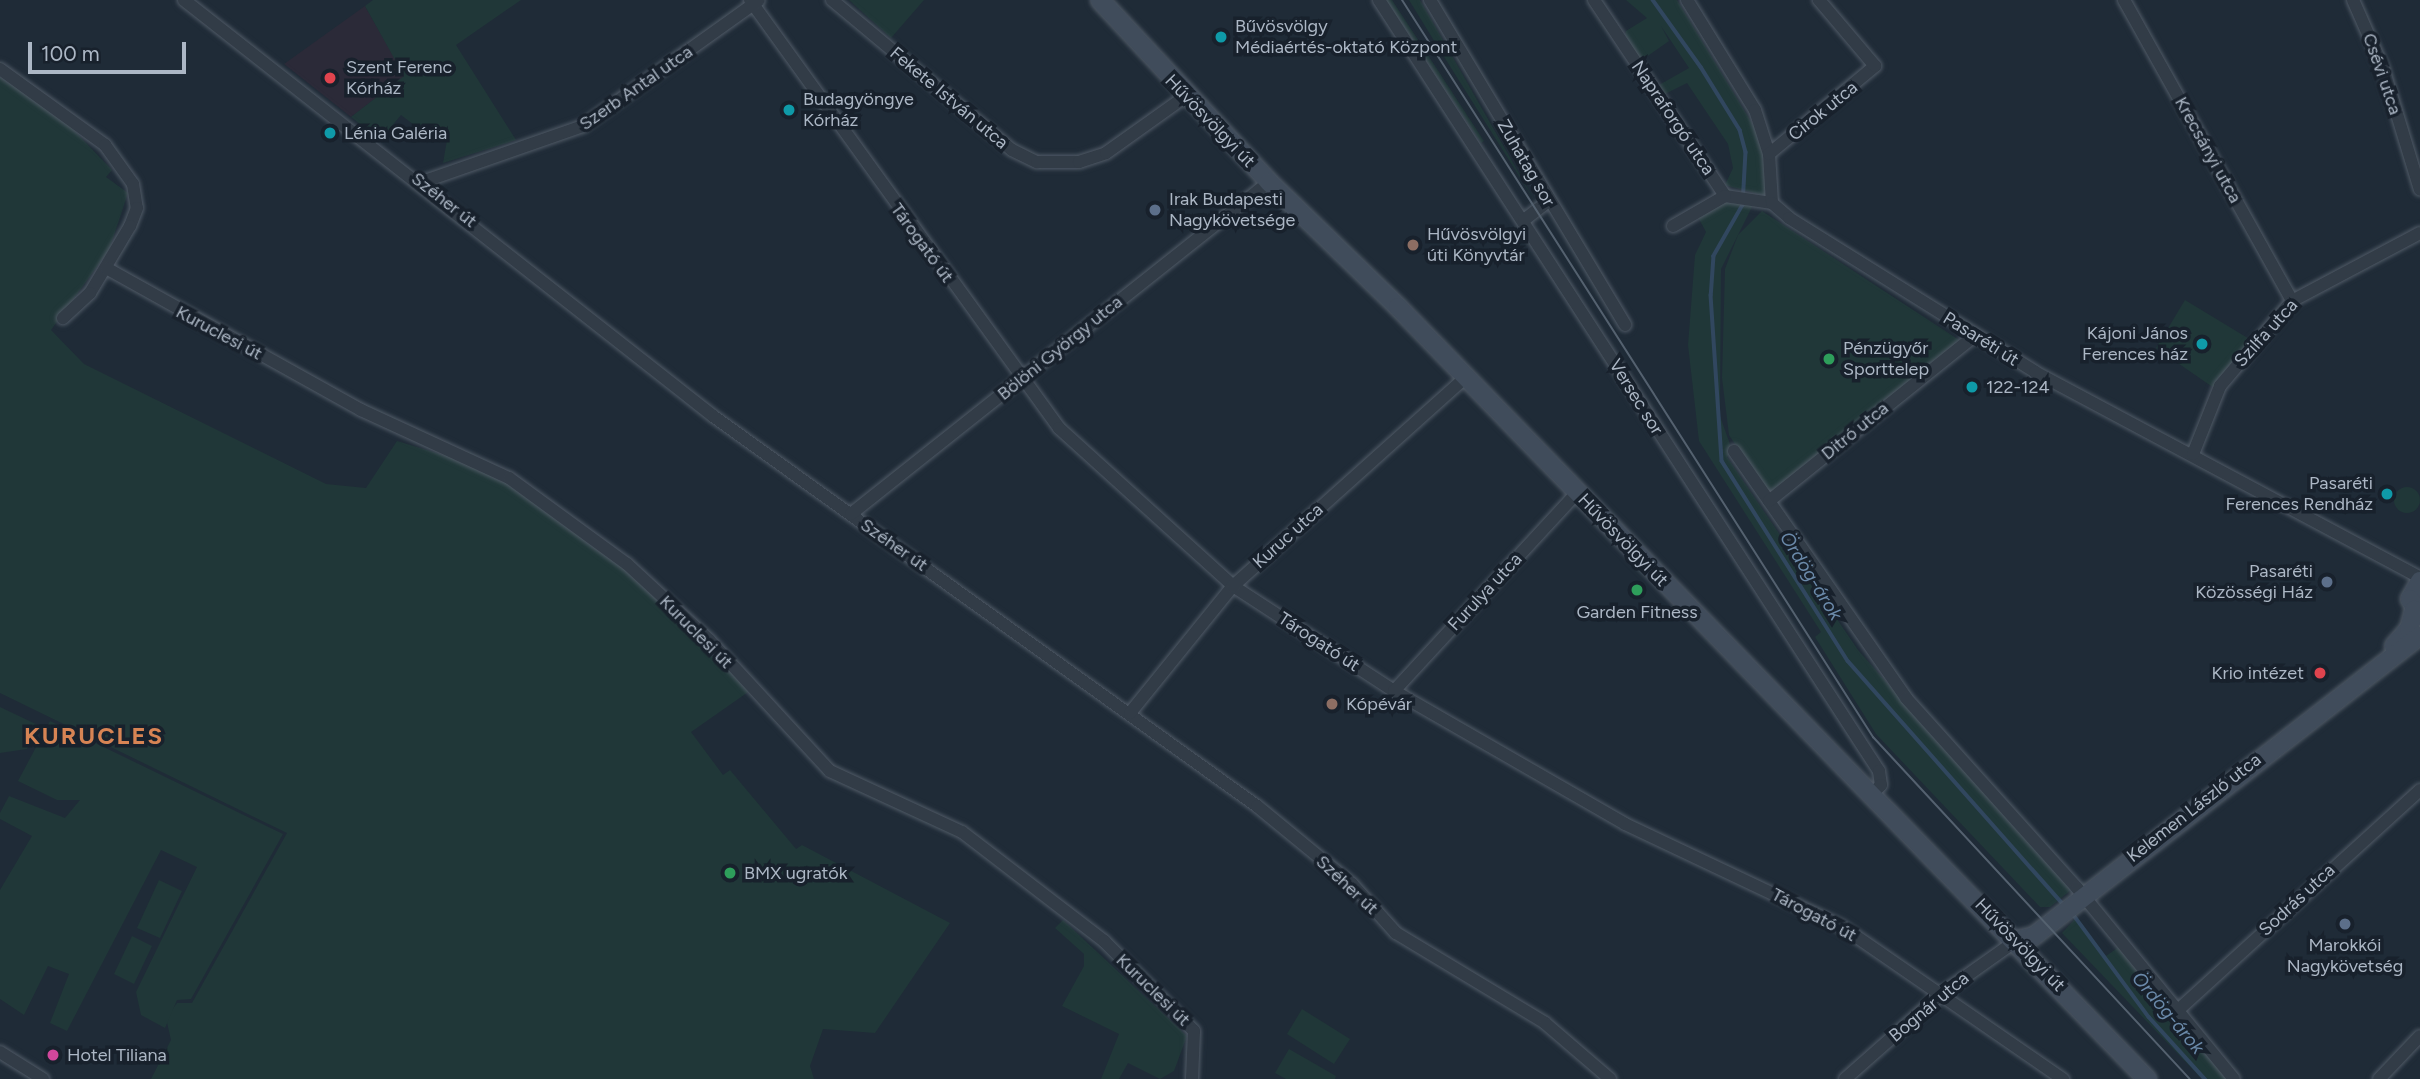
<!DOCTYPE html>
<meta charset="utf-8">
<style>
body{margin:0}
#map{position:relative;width:2420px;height:1079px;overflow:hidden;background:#1f2b37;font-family:Figtree,sans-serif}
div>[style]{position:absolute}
.medical>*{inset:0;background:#2b2a38}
.green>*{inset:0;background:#203738}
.round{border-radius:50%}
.stream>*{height:3.5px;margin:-1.75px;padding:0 1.75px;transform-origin:1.75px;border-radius:1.75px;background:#31475f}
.roads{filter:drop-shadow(0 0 2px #505a66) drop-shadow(0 0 2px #505a66)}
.street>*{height:12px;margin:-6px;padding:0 6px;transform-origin:6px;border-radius:6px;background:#323c47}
.secondary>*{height:18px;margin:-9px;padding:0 9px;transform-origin:9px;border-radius:9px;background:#404c5b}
.tram>*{height:2px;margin:-1px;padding:0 1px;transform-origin:1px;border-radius:1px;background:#54616f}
.dots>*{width:19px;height:19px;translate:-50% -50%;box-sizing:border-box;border:4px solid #18212c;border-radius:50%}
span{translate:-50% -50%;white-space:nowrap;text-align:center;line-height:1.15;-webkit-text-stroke:7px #18212c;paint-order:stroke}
.poi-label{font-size:18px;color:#acb7c5}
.left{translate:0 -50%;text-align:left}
.right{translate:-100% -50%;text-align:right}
.street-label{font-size:18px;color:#acb7c5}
.water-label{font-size:19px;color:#6b8aaa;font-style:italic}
.district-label{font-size:24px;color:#d78454;font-weight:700;letter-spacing:2px}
.scale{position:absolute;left:28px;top:42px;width:158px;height:32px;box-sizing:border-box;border:4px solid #acb7c5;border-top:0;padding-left:9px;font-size:21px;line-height:24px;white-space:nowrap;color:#acb7c5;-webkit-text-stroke:5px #18212c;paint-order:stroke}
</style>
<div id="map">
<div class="medical">
<div style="clip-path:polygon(365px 6px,405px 76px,351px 117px,284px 64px)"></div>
</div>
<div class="green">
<div style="clip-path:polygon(373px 0,521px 0,456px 45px,516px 140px,443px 163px,447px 140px,435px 131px,426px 134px,401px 115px,380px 140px,351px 117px,404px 76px,365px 6px)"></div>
<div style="clip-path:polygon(849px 0,924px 0,891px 38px)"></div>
<div style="clip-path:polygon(1386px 0,1392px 0,1484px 141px,1481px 143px)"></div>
<div style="clip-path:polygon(1409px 0,1420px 0,1536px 203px,1441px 52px)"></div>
<div style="clip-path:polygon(1626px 0,1677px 0,1755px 128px,1763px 146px,1766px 196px,1725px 185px,1733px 168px,1728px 144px,1687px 83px,1665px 94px,1659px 85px,1689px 68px,1661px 26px,1669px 41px,1642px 60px,1624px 43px,1626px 31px,1647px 18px)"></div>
<div style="clip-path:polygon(0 77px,61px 117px,112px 170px,106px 177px,128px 193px,109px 250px,51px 330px,84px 364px,326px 484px,366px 488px,397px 441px,497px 471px,627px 564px,751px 690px,691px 732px,723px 775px,730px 770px,796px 849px,802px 845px,950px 923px,875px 1033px,823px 1029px,810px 1066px,814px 1079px,151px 1079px,171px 1040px,166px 1018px,177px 1003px,192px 1003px,287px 833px,0 693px)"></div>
<div style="clip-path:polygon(1726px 199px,1753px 205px,1721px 269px,1720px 416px,1732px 450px,1727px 457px,1858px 650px,2071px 890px,2050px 907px,2040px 907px,1876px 734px,1815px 637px,1821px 632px,1699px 441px,1688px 345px,1695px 255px,1706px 232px,1698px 217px)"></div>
<div style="clip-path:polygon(1762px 211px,1959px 340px,1769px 495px,1729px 435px,1722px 378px,1725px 269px,1738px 235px)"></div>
<div style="clip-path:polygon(2185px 300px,2251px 340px,2214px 388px,2156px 348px)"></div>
<div class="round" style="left:2394px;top:487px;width:26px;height:26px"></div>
<div style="clip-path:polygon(0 707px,40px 726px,27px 749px,0 753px)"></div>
<div style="clip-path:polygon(50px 721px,283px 834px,191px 999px,177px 1000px,165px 1028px,141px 1015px,136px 992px,197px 867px,161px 850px,67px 1031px,50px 1023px,69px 974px,48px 966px,24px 1015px,0 999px,0 890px,32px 836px,0 819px,0 813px,9px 796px,65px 818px,80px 800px,57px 800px,18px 781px)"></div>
<div style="clip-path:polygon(159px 880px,182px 891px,160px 938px,137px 928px)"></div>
<div style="clip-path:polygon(2076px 918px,2103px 958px,2119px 947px,2227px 1079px,2202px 1079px,2062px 933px)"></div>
<div style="clip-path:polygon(1063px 920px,1187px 1036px,1174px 1071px,1160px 1079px,1128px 1063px,1119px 1079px,1101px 1079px,1119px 1034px,1062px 1006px,1084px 966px,1084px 954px,1055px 928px)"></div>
<div style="clip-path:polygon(132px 936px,152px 946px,134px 984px,114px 974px)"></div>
<div style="clip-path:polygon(1302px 1009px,1350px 1039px,1334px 1064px,1287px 1034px)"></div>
<div style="clip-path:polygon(1289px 1049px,1336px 1076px,1335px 1079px,1286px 1079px,1275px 1073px)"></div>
</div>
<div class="stream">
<div style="left:1653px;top:0;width:82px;rotate:54.4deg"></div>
<div style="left:1701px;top:67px;width:74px;rotate:58.2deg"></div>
<div style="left:1740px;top:130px;width:23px;rotate:75deg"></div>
<div style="left:1746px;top:152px;width:53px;rotate:93.2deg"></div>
<div style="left:1743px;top:205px;width:59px;rotate:119.6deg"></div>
<div style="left:1714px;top:256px;width:39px;rotate:94deg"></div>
<div style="left:1711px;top:295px;width:166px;rotate:86.2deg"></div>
<div style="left:1722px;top:461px;width:236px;rotate:57.8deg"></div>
<div style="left:1848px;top:661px;width:327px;rotate:48.5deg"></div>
<div style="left:2073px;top:914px;width:128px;rotate:53.6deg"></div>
<div style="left:2149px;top:1017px;width:84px;rotate:47.9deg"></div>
</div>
<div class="roads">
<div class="street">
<div style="left:184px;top:0;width:673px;rotate:38.18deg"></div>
<div style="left:713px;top:416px;width:669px;rotate:35.64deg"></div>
<div style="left:1257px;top:806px;width:123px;rotate:39.4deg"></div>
<div style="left:1352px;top:884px;width:66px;rotate:48.1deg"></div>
<div style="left:1396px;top:933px;width:174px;rotate:31.1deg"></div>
<div style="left:1545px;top:1023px;width:86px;rotate:40.7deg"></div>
<div style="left:750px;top:0;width:528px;rotate:54.17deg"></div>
<div style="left:1059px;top:428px;width:235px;rotate:42.2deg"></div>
<div style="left:1233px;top:586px;width:192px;rotate:33.1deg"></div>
<div style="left:1394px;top:691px;width:267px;rotate:29.9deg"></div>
<div style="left:1625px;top:824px;width:239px;rotate:25.3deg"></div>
<div style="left:1841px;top:926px;width:270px;rotate:34.6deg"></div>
<div style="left:832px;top:0;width:234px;rotate:39.8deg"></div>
<div style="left:1012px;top:150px;width:28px;rotate:26deg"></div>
<div style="left:1037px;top:162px;width:42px"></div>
<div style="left:1079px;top:162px;width:28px;rotate:-18deg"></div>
<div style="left:1106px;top:153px;width:98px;rotate:-35.5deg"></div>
<div style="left:1379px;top:0;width:919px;rotate:57.04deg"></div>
<div style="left:1879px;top:771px;width:14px;rotate:82deg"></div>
<div style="left:1881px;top:785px;width:13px;rotate:135deg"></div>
<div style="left:1430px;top:0;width:379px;rotate:59deg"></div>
<div style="left:1594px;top:0;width:236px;rotate:56.2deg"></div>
<div style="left:1725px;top:196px;width:48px;rotate:8.5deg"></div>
<div style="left:1687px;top:0;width:129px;rotate:58.3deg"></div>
<div style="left:1755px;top:110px;width:46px;rotate:72.3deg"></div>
<div style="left:1769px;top:154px;width:49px;rotate:86.5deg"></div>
<div style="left:1772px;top:203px;width:23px;rotate:41deg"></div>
<div style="left:1789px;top:218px;width:290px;rotate:32deg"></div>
<div style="left:2035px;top:372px;width:437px;rotate:28.1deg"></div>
<div style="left:2124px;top:0;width:345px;rotate:60.8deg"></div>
<div style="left:2353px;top:0;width:74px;rotate:66.2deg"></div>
<div style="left:2383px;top:68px;width:127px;rotate:73.1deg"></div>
<div style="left:0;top:69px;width:130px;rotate:35.9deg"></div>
<div style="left:105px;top:145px;width:48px;rotate:54.3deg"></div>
<div style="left:133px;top:184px;width:24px;rotate:81deg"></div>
<div style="left:137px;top:208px;width:19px;rotate:111deg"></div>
<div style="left:130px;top:226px;width:78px;rotate:120.8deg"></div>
<div style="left:90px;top:293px;width:37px;rotate:137deg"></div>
<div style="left:1769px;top:154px;width:138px;rotate:-39.7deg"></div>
<div style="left:1875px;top:66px;width:87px;rotate:-130.3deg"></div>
<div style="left:422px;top:182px;width:170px;rotate:-19.2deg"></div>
<div style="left:583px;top:126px;width:216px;rotate:-35.6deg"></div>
<div style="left:1524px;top:220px;width:31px;rotate:-38deg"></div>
<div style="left:1673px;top:226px;width:60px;rotate:-30deg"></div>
<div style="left:106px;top:268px;width:292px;rotate:29.1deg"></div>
<div style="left:361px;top:410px;width:163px;rotate:24.7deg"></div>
<div style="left:509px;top:478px;width:146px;rotate:36.1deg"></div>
<div style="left:627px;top:564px;width:112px;rotate:42.8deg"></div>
<div style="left:709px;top:640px;width:178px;rotate:47.3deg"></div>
<div style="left:830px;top:771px;width:145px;rotate:24.8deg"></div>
<div style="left:962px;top:832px;width:179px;rotate:37.5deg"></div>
<div style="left:1104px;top:941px;width:127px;rotate:45deg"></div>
<div style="left:1194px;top:1031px;width:48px;rotate:92.4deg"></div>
<div style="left:1734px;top:451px;width:301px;rotate:55.1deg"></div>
<div style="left:1906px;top:698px;width:256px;rotate:48deg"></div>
<div style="left:2077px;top:888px;width:247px;rotate:50.6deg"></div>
<div style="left:2193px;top:454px;width:73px;rotate:-68.3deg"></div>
<div style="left:2220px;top:386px;width:111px;rotate:-49.7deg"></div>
<div style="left:2292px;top:301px;width:145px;rotate:-28deg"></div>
<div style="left:1769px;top:501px;width:263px;rotate:-38.8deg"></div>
<div style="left:851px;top:514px;width:534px;rotate:-38.46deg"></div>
<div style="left:1394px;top:691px;width:270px;rotate:-47.3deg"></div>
<div style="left:1130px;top:713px;width:164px;rotate:-51deg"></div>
<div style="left:1233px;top:586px;width:312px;rotate:-41.9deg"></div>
<div style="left:2176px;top:1012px;width:330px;rotate:-42.3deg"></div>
<div style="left:0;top:1052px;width:51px;rotate:32.1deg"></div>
<div style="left:1845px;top:1079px;width:128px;rotate:-41.5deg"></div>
<div style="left:1941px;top:994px;width:93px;rotate:-35.4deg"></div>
<div style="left:2379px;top:1079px;width:59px;rotate:-46.4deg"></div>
</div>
<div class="secondary">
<div style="left:1100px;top:0;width:248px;rotate:47.1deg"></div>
<div style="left:1269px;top:182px;width:180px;rotate:44.1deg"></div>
<div style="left:1398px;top:307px;width:1076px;rotate:45.87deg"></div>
<div style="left:2420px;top:581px;width:21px;rotate:119deg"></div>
<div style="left:2410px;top:599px;width:20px;rotate:60deg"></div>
<div style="left:2394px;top:646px;width:23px;rotate:-49deg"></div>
<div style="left:2409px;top:629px;width:20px;rotate:-75deg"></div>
<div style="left:2017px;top:940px;width:17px;rotate:-13deg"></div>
<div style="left:2034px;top:936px;width:489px;rotate:-37.9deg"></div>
</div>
</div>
<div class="tram">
<div style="left:1402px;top:0;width:875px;rotate:57.42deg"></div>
<div style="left:1873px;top:737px;width:466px;rotate:47.2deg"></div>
</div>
<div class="dots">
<div style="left:1221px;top:37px;background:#0f9aa8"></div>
<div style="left:330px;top:78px;background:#e0444e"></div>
<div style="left:789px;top:110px;background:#0f9aa8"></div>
<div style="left:330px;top:133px;background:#0f9aa8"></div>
<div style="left:1155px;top:210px;background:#5c6f8a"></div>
<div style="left:1413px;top:245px;background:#8d6e63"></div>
<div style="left:2202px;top:344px;background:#0f9aa8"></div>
<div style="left:1829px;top:359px;background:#2e9e5b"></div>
<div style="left:1972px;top:387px;background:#0f9aa8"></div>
<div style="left:2387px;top:494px;background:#0f9aa8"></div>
<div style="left:2327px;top:582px;background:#5c6f8a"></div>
<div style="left:1637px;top:590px;background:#2e9e5b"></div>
<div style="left:2320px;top:673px;background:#e0444e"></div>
<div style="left:1332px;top:704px;background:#8d6e63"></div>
<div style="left:730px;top:873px;background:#2e9e5b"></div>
<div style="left:2345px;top:924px;background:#5c6f8a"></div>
<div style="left:53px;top:1055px;background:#d1479c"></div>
</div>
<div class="poi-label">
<span class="left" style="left:1235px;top:37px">Bűvösvölgy<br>Médiaértés-oktató Központ</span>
<span class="left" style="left:346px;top:78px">Szent Ferenc<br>Kórház</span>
<span class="left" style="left:803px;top:110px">Budagyöngye<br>Kórház</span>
<span class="left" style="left:344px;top:133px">Lénia Galéria</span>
<span class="left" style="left:1169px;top:210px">Irak Budapesti<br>Nagykövetsége</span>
<span class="left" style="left:1427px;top:245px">Hűvösvölgyi<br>úti Könyvtár</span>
<span class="right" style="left:2188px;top:344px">Kájoni János<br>Ferences ház</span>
<span class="left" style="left:1843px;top:359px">Pénzügyőr<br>Sporttelep</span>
<span class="left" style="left:1986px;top:387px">122-124</span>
<span class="right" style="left:2373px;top:494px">Pasaréti<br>Ferences Rendház</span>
<span class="right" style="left:2313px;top:582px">Pasaréti<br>Közösségi Ház</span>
<span style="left:1637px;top:612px">Garden Fitness</span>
<span class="right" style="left:2304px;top:673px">Krio intézet</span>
<span class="left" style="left:1346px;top:704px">Kópévár</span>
<span class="left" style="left:744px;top:873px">BMX ugratók</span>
<span style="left:2345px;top:956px">Marokkói<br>Nagykövetség</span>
<span class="left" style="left:67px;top:1055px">Hotel Tiliana</span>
</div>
<div class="street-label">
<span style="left:2382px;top:74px;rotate:71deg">Csévi utca</span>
<span style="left:636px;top:88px;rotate:-35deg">Szerb Antal utca</span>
<span style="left:949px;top:98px;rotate:40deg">Fekete István utca</span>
<span style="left:1823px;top:111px;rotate:-39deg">Cirok utca</span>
<span style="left:1673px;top:118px;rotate:56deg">Napraforgó utca</span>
<span style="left:1210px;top:121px;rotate:46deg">Hűvösvölgyi út</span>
<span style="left:2208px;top:150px;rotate:61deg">Krecsányi utca</span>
<span style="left:1526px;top:163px;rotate:60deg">Zuhatag sor</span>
<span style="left:444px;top:200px;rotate:38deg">Széher út</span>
<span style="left:922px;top:243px;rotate:54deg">Tárogató út</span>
<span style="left:219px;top:333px;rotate:28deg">Kuruclesi út</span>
<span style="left:2266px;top:333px;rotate:-48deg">Szilfa utca</span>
<span style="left:1981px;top:339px;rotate:32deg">Pasaréti út</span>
<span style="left:1060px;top:348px;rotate:-39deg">Bölöni György utca</span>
<span style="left:1636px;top:397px;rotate:58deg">Versec sor</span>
<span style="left:1855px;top:431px;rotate:-39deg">Ditró utca</span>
<span style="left:1288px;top:536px;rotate:-42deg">Kuruc utca</span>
<span style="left:1623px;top:540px;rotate:46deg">Hűvösvölgyi út</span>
<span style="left:894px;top:545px;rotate:35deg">Széher út</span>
<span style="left:1485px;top:592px;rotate:-47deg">Furulya utca</span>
<span style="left:696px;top:632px;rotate:45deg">Kuruclesi út</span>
<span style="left:1319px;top:642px;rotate:33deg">Tárogató út</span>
<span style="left:2194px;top:808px;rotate:-38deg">Kelemen László utca</span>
<span style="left:1347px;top:885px;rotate:43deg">Széher út</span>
<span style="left:2297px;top:900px;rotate:-43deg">Sodrás utca</span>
<span style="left:1814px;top:915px;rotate:28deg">Tárogató út</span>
<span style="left:2020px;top:945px;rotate:46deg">Hűvösvölgyi út</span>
<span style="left:1153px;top:990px;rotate:44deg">Kuruclesi út</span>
<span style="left:1929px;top:1007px;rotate:-40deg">Bognár utca</span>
</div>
<div class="water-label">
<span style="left:1811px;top:576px;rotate:58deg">Ördög-árok</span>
<span style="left:2168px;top:1013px;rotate:50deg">Ördög-árok</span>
</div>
<div class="district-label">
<span style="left:94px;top:736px">KURUCLES</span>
</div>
<div class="scale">100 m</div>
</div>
